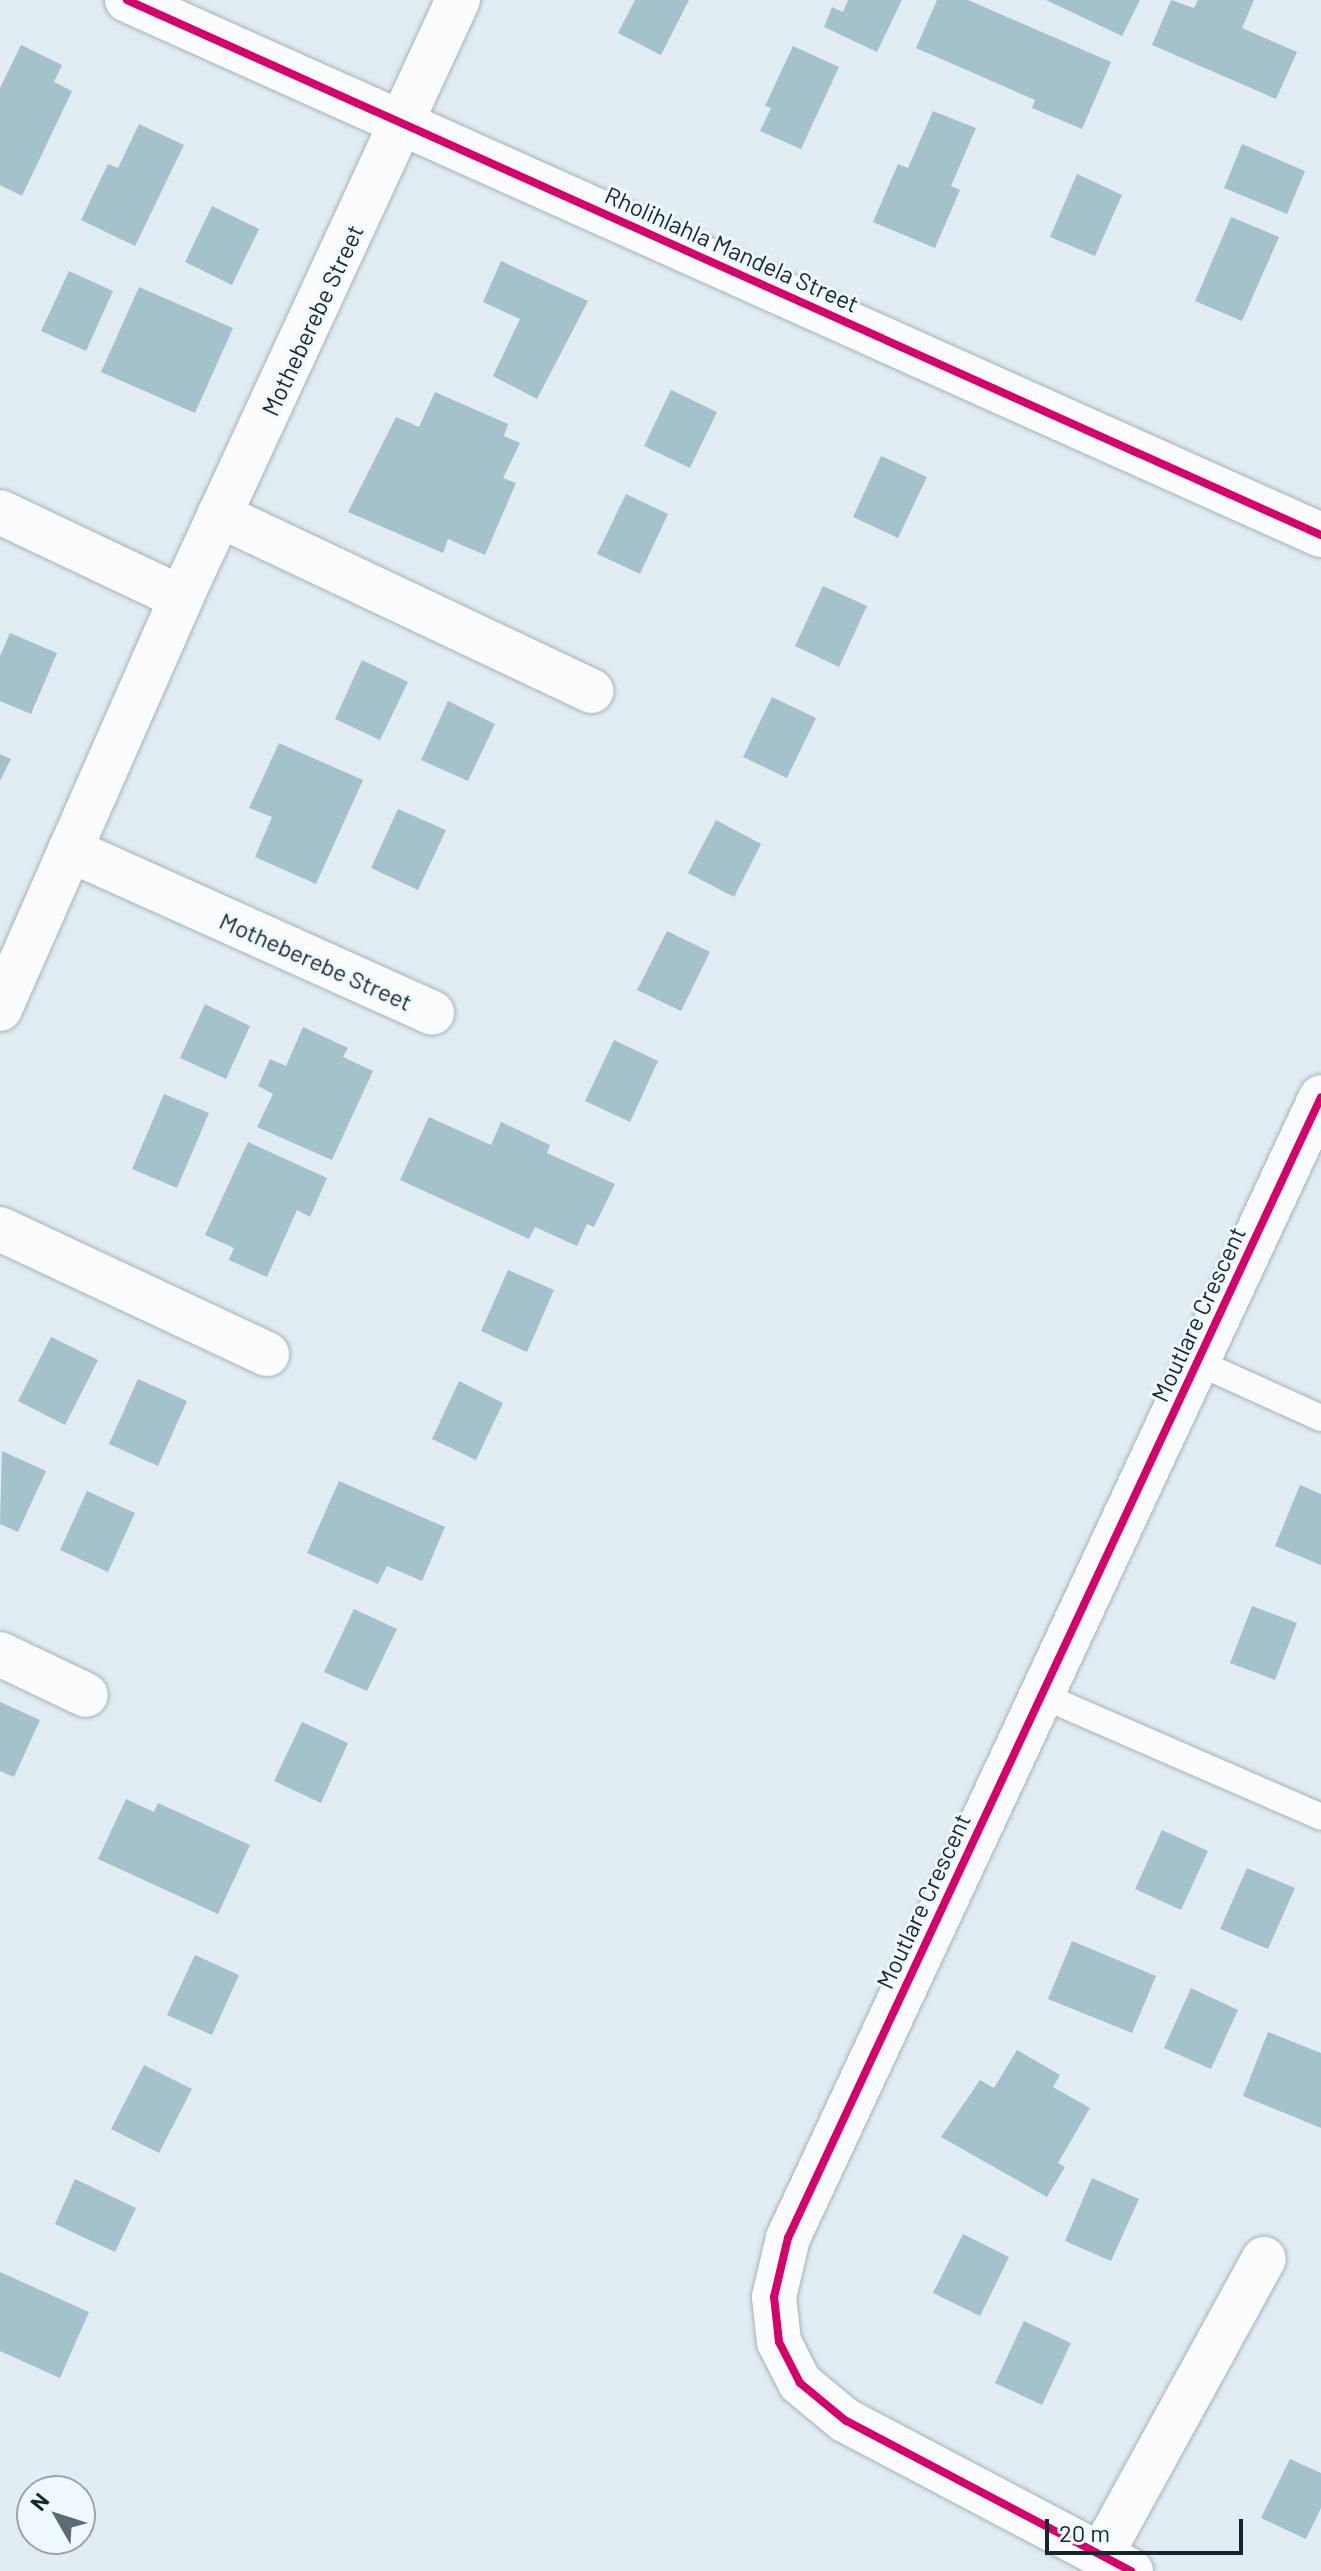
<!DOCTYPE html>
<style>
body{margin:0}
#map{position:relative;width:1321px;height:2571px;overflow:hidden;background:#e2ecf3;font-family:Barlow,sans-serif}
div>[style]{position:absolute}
.building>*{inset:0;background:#a4c2cc}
.roads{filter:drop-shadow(0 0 2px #a6b2ba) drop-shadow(0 0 2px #a6b2ba)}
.service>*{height:26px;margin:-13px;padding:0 13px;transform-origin:13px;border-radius:13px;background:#fbfcfd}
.minor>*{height:44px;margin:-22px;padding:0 22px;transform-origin:22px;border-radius:22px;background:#fbfcfd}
.tertiary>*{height:44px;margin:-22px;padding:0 22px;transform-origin:22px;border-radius:22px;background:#fbfcfd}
.cycleway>*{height:8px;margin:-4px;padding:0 4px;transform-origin:4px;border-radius:4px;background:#d6006c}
span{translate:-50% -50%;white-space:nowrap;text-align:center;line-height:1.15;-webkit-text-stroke:6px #f0f9ff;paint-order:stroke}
.street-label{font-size:24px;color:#162631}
.north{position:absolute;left:16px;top:2475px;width:80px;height:80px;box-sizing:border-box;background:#f0f9ff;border:2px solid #99a5ad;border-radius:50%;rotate:309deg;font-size:22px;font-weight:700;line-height:32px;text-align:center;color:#162631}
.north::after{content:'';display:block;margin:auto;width:28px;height:36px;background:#5d6b75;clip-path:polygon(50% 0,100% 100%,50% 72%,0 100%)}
.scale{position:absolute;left:1045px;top:2519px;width:198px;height:36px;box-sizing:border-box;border:4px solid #162631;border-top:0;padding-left:10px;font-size:24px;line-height:28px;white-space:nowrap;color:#162631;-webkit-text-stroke:6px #f0f9ff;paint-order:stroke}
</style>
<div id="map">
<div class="building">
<div style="clip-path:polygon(635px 0,689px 0,661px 55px,618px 33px)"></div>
<div style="clip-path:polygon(848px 0,902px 0,877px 52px,824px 27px,832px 7px,843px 12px)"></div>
<div style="clip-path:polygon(937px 0,968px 0,1111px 62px,1082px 129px,1032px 108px,1035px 100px,916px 48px)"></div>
<div style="clip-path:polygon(1046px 0,1140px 0,1122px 36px)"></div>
<div style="clip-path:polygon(1171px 0,1194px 8px,1198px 0,1254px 0,1242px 28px,1297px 52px,1276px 99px,1152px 45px)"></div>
<div style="clip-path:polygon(21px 45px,62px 65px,54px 82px,72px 91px,22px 196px,0 185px,0 88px)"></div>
<div style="clip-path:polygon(793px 46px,839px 67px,801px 149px,760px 131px,771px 108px,765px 106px)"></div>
<div style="clip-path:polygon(933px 111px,976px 128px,951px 186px,960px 190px,935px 248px,873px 222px,898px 164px,908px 168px)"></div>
<div style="clip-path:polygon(139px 124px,184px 145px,135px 246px,81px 220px,108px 164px,118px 168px)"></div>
<div style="clip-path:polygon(1242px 144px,1305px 171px,1287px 214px,1224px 188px)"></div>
<div style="clip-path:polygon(1077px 174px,1122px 195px,1095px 256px,1050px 237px)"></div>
<div style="clip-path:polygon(212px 206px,259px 229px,232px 285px,185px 262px)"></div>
<div style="clip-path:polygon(1231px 217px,1279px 237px,1242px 321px,1195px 301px)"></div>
<div style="clip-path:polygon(501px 261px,588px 301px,537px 399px,493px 376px,520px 319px,483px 302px)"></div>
<div style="clip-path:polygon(69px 271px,113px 291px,86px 351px,41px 331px)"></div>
<div style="clip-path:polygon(139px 287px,233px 328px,195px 413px,101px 372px)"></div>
<div style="clip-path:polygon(671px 390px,717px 412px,690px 468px,644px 446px)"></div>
<div style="clip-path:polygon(435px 392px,508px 424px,504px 436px,520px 443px,503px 478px,516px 483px,485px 555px,448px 539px,443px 553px,348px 512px,396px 417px,419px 427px)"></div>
<div style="clip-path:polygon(881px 456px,927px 477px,898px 538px,853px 517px)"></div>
<div style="clip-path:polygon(626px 494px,668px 514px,640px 574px,597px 554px)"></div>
<div style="clip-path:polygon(823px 586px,867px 606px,839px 667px,795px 646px)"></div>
<div style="clip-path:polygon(10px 633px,57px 653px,31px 714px,0 701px,0 656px)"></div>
<div style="clip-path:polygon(362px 660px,408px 682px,380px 740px,335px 719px)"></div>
<div style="clip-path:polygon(772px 697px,816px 718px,787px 778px,743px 757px)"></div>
<div style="clip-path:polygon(448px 701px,495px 724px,468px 781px,421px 760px)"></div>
<div style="clip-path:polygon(279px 743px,363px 780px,316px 884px,255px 857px,272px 817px,249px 808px)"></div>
<div style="clip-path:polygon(0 754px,11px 759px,0 781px)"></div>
<div style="clip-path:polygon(398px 809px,446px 830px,418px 890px,371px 868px)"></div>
<div style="clip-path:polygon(716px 820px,761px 844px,734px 897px,688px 873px)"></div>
<div style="clip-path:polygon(667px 931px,710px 952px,681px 1011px,637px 990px)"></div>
<div style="clip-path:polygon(205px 1004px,250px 1026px,226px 1079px,180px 1058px)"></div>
<div style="clip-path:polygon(303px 1027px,348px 1048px,343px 1057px,373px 1071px,332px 1160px,257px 1127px,273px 1094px,258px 1086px,270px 1059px,286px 1066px)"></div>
<div style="clip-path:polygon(614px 1040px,658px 1061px,630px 1122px,585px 1101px)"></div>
<div style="clip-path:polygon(164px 1094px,209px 1113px,177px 1188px,132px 1169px)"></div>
<div style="clip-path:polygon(429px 1117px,491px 1145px,501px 1122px,550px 1145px,547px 1153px,615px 1184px,594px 1227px,587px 1224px,577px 1246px,535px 1227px,529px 1239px,400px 1180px)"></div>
<div style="clip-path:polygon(248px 1142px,327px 1178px,310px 1217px,297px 1210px,267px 1277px,229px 1260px,234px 1248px,205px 1235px)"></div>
<div style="clip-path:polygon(508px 1270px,554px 1290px,527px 1352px,481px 1331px)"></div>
<div style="clip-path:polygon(51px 1337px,98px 1360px,65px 1425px,18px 1401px)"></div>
<div style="clip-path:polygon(138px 1379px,187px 1401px,158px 1466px,109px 1444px)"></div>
<div style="clip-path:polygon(459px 1381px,503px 1403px,476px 1460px,432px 1439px)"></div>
<div style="clip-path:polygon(2px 1451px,46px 1471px,18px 1532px,0 1524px)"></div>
<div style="clip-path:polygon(339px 1481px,445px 1527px,422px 1581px,387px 1566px,378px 1584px,307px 1553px)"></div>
<div style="clip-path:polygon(1300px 1485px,1321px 1494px,1321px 1565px,1275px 1546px)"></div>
<div style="clip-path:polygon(87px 1491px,135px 1513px,108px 1572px,60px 1550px)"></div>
<div style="clip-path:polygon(1252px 1606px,1297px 1623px,1275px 1680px,1230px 1663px)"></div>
<div style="clip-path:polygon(354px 1609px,397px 1629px,367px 1691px,324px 1672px)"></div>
<div style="clip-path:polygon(0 1702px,40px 1720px,14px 1777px,0 1771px)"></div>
<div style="clip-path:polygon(302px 1722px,348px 1743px,321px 1803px,274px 1781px)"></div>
<div style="clip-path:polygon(126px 1799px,154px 1812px,158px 1803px,250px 1845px,218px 1914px,98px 1859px)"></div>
<div style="clip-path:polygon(1162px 1830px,1208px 1851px,1181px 1910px,1135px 1889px)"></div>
<div style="clip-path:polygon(1247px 1868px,1295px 1888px,1268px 1949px,1220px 1929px)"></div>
<div style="clip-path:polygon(1072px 1941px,1156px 1976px,1132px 2033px,1048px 1999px)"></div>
<div style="clip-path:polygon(195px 1955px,239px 1975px,212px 2035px,167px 2015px)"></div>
<div style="clip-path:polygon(1191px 1988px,1238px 2010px,1211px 2069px,1164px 2048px)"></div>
<div style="clip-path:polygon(1268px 2032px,1321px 2053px,1321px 2128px,1243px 2096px)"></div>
<div style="clip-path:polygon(1017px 2050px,1060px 2075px,1053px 2087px,1090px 2108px,1058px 2163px,1065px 2167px,1047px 2197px,941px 2137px,980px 2080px,994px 2088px)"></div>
<div style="clip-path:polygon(144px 2065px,192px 2089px,159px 2153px,111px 2129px)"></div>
<div style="clip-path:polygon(1092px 2178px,1139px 2199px,1111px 2261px,1065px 2241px)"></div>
<div style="clip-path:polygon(75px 2179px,136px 2208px,115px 2252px,55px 2224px)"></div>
<div style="clip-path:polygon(963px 2234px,1009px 2257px,980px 2316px,933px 2293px)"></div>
<div style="clip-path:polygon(0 2272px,89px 2312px,60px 2378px,0 2351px)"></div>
<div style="clip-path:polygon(1024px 2321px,1071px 2343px,1042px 2405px,995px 2383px)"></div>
<div style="clip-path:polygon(1290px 2459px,1321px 2473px,1321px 2508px,1306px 2539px,1261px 2518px)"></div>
</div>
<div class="roads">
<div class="service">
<div style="left:1197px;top:1362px;width:136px;rotate:24.3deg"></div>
<div style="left:1041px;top:1695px;width:305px;rotate:23.5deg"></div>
</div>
<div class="minor">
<div style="left:0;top:512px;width:200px;rotate:25.4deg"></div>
<div style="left:219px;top:515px;width:412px;rotate:25.3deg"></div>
<div style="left:70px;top:850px;width:397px;rotate:24.2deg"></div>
<div style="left:0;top:1009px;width:449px;rotate:-66.2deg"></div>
<div style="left:181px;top:598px;width:659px;rotate:-65.15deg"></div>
<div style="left:0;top:1229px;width:295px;rotate:25.1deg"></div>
<div style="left:0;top:1654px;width:95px;rotate:25.5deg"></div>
<div style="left:1101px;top:2555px;width:338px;rotate:-61.2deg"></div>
<div style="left:1131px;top:2571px;width:322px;rotate:-152.2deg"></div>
<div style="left:846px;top:2421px;width:60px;rotate:-140.4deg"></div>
<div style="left:800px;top:2383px;width:46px;rotate:-117.1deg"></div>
<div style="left:779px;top:2342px;width:45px;rotate:-96.3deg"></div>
<div style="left:774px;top:2297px;width:61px;rotate:-76.7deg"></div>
<div style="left:788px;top:2238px;width:1259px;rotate:-64.96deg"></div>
</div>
<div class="tertiary">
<div style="left:127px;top:0;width:1308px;rotate:24.14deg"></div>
</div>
</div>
<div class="cycleway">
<div style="left:127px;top:0;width:1308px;rotate:24.14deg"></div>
<div style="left:1131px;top:2571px;width:322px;rotate:-152.2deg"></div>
<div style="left:846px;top:2421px;width:60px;rotate:-140.4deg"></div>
<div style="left:800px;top:2383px;width:46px;rotate:-117.1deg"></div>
<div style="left:779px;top:2342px;width:45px;rotate:-96.3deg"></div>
<div style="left:774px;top:2297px;width:61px;rotate:-76.7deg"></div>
<div style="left:788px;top:2238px;width:1259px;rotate:-64.96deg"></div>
</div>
<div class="street-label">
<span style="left:732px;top:249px;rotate:24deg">Rholihlahla Mandela Street</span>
<span style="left:312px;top:320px;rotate:-65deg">Motheberebe Street</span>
<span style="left:316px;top:961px;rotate:24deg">Motheberebe Street</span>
<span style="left:1198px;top:1314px;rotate:-65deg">Moutlare Crescent</span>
<span style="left:923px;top:1901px;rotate:-65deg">Moutlare Crescent</span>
</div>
<div class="north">N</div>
<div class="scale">20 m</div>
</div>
